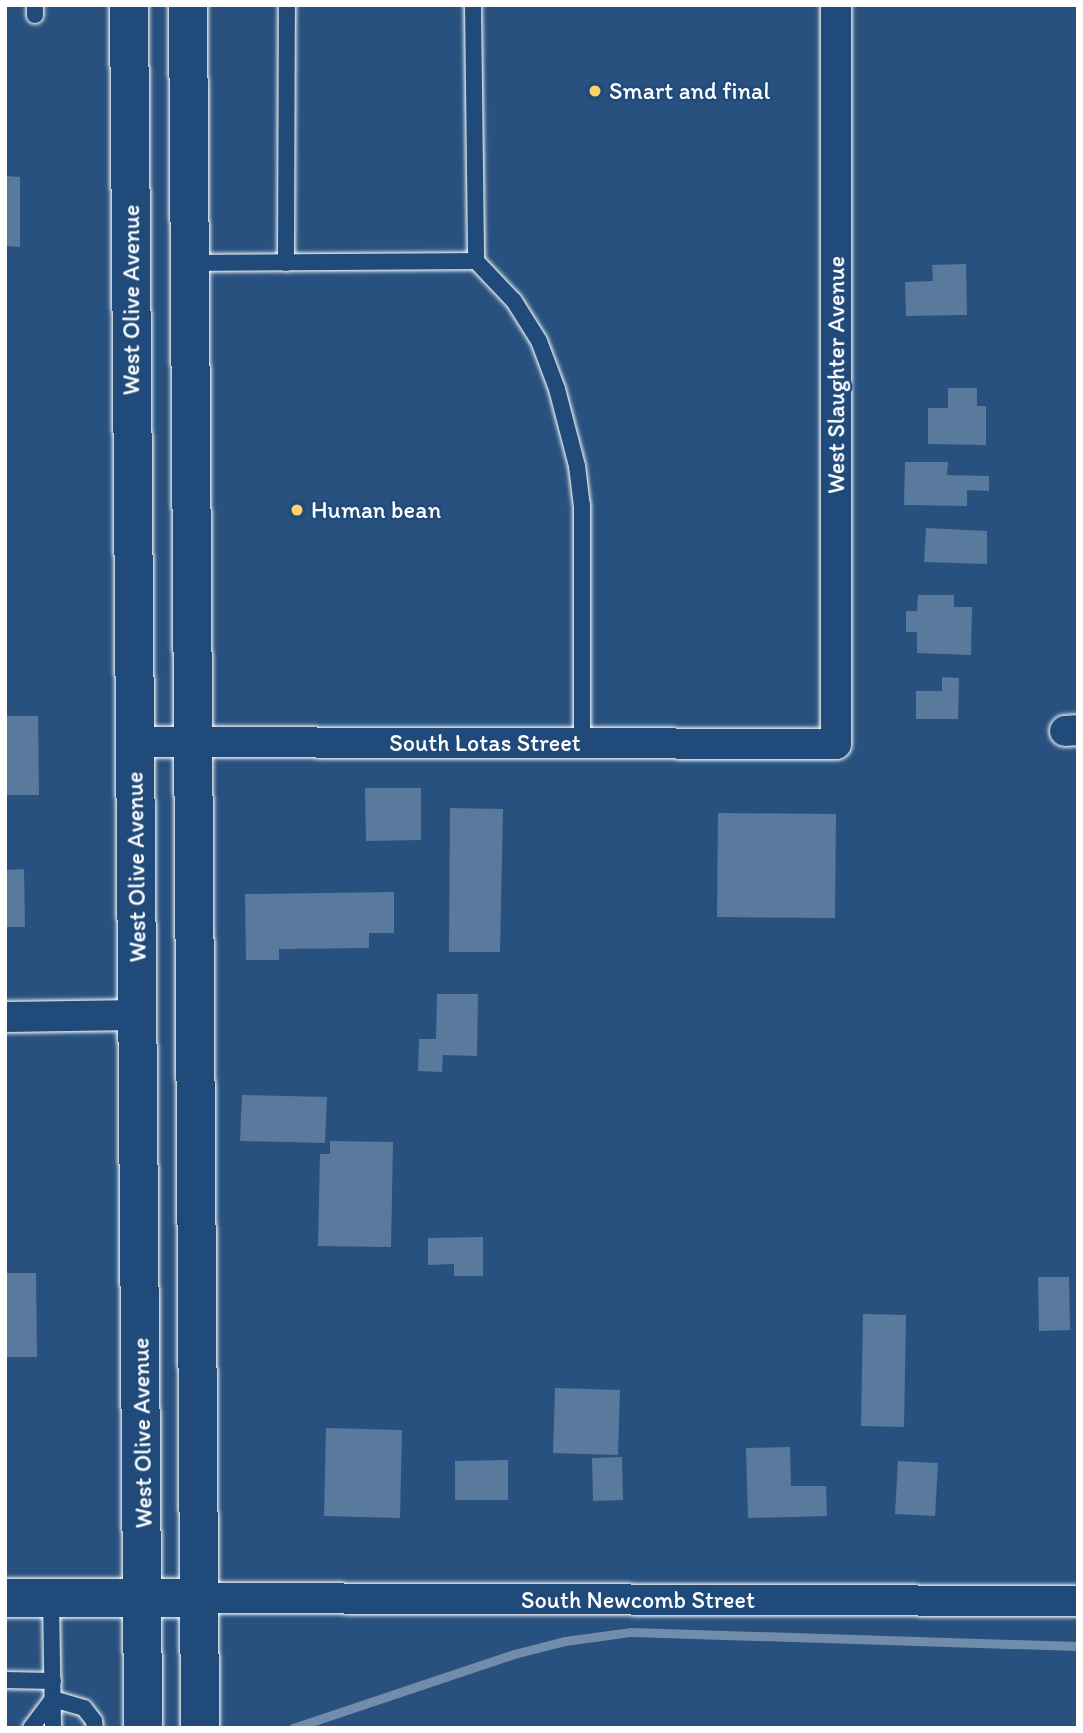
<!DOCTYPE html>
<style>
body{margin:0}
#map{position:relative;width:1083px;height:1733px;overflow:hidden;background:#28517f;font-family:Itim,sans-serif}
div>[style]{position:absolute}
.stream>*{height:9px;margin:-4.5px;padding:0 4.5px;transform-origin:4.5px;border-radius:4.5px;background:#718dab}
.building>*{inset:0;background:#5a7a9d}
.roads{filter:drop-shadow(0 0 2px #fff) drop-shadow(0 0 2px #fff)}
.service>*{height:16px;margin:-8px;padding:0 8px;transform-origin:8px;border-radius:8px;background:#1f4a7a}
.minor>*{height:30px;margin:-15px;padding:0 15px;transform-origin:15px;border-radius:15px;background:#1f4a7a}
.secondary>*{height:38px;margin:-19px;padding:0 19px;transform-origin:19px;border-radius:19px;background:#1f4a7a}
.dots>*{width:19px;height:19px;translate:-50% -50%;box-sizing:border-box;border:4px solid #1f4a7a;border-radius:50%}
span{translate:-50% -50%;white-space:nowrap;text-align:center;line-height:1.15;-webkit-text-stroke:5px #1f4a7a;paint-order:stroke}
.poi-label{font-size:24px;color:#fff}
.left{translate:0 -50%;text-align:left}
.street-label{font-size:24px;color:#fff}
.frame{position:absolute;inset:0;border:7px solid #fff;pointer-events:none}
</style>
<div id="map">
<div class="stream">
<div style="left:293px;top:1728px;width:233px;rotate:-18.5deg"></div>
<div style="left:514px;top:1654px;width:53px;rotate:-14.3deg"></div>
<div style="left:565px;top:1641px;width:67px;rotate:-7.8deg"></div>
<div style="left:631px;top:1632px;width:447px;rotate:1.8deg"></div>
</div>
<div class="building">
<div style="clip-path:polygon(5px 176px,20px 177px,20px 247px,5px 246px)"></div>
<div style="clip-path:polygon(966px 264px,967px 315px,906px 316px,905px 282px,933px 281px,932px 265px)"></div>
<div style="clip-path:polygon(948px 388px,977px 388px,977px 406px,986px 406px,986px 445px,928px 444px,928px 408px,948px 408px)"></div>
<div style="clip-path:polygon(905px 462px,948px 462px,947px 475px,989px 476px,989px 491px,967px 490px,967px 506px,904px 505px)"></div>
<div style="clip-path:polygon(926px 528px,987px 531px,987px 564px,924px 562px)"></div>
<div style="clip-path:polygon(918px 595px,954px 595px,954px 607px,972px 607px,971px 655px,917px 653px,917px 632px,906px 632px,906px 611px,917px 611px)"></div>
<div style="clip-path:polygon(942px 677px,959px 678px,958px 719px,916px 719px,916px 691px,942px 691px)"></div>
<div style="clip-path:polygon(5px 716px,38px 716px,39px 795px,5px 795px)"></div>
<div style="clip-path:polygon(365px 788px,421px 788px,421px 840px,366px 841px)"></div>
<div style="clip-path:polygon(450px 808px,503px 809px,500px 952px,449px 952px)"></div>
<div style="clip-path:polygon(718px 813px,836px 814px,835px 918px,717px 917px)"></div>
<div style="clip-path:polygon(24px 869px,25px 927px,5px 927px,5px 870px)"></div>
<div style="clip-path:polygon(394px 892px,394px 933px,369px 933px,369px 948px,279px 949px,279px 960px,246px 960px,245px 894px)"></div>
<div style="clip-path:polygon(437px 994px,478px 994px,477px 1056px,443px 1055px,442px 1072px,418px 1071px,419px 1039px,436px 1039px)"></div>
<div style="clip-path:polygon(242px 1095px,327px 1097px,325px 1143px,240px 1141px)"></div>
<div style="clip-path:polygon(330px 1141px,393px 1142px,391px 1247px,318px 1246px,320px 1154px,330px 1154px)"></div>
<div style="clip-path:polygon(483px 1237px,483px 1276px,454px 1276px,454px 1264px,428px 1265px,428px 1238px)"></div>
<div style="clip-path:polygon(5px 1273px,36px 1273px,37px 1357px,5px 1357px)"></div>
<div style="clip-path:polygon(1038px 1277px,1069px 1277px,1070px 1330px,1039px 1331px)"></div>
<div style="clip-path:polygon(863px 1314px,906px 1315px,904px 1427px,861px 1426px)"></div>
<div style="clip-path:polygon(555px 1388px,620px 1390px,618px 1455px,553px 1453px)"></div>
<div style="clip-path:polygon(326px 1428px,402px 1430px,400px 1518px,324px 1516px)"></div>
<div style="clip-path:polygon(790px 1447px,791px 1486px,826px 1486px,827px 1516px,748px 1518px,746px 1448px)"></div>
<div style="clip-path:polygon(622px 1457px,623px 1500px,593px 1501px,592px 1458px)"></div>
<div style="clip-path:polygon(508px 1460px,508px 1500px,455px 1500px,455px 1461px)"></div>
<div style="clip-path:polygon(898px 1461px,938px 1463px,935px 1516px,895px 1514px)"></div>
</div>
<div class="roads">
<div class="service">
<div style="left:473px;top:5px;width:256px;rotate:89.3deg"></div>
<div style="left:476px;top:261px;width:55px;rotate:46.5deg"></div>
<div style="left:514px;top:301px;width:47px;rotate:58deg"></div>
<div style="left:539px;top:341px;width:51px;rotate:69.4deg"></div>
<div style="left:557px;top:389px;width:80px;rotate:75.4deg"></div>
<div style="left:577px;top:466px;width:39px;rotate:83deg"></div>
<div style="left:582px;top:505px;width:238px;rotate:90deg"></div>
<div style="left:35px;top:15px;width:10px;rotate:-90deg"></div>
<div style="left:189px;top:263px;width:287px;rotate:-0.4deg"></div>
<div style="left:286px;top:263px;width:258px;rotate:-89.8deg"></div>
<div style="left:51px;top:1598px;width:130px;rotate:89.1deg"></div>
<div style="left:5px;top:1680px;width:48px;rotate:1.2deg"></div>
<div style="left:31px;top:1728px;width:36px;rotate:-53deg"></div>
<div style="left:53px;top:1699px;width:32px;rotate:16deg"></div>
<div style="left:84px;top:1708px;width:16px;rotate:52deg"></div>
<div style="left:94px;top:1721px;width:7px;rotate:82deg"></div>
</div>
<div class="minor">
<div style="left:1065px;top:731px;width:13px;rotate:-4deg"></div>
<div style="left:135px;top:742px;width:701px;rotate:0.16deg"></div>
<div style="left:836px;top:744px;width:739px;rotate:-90deg"></div>
<div style="left:5px;top:1017px;width:132px;rotate:-0.9deg"></div>
<div style="left:198px;top:1598px;width:880px;rotate:0.2deg"></div>
</div>
<div class="secondary">
<div style="left:129px;top:5px;width:1723px;rotate:89.53deg"></div>
<div style="left:188px;top:5px;width:1723px;rotate:89.6deg"></div>
<div style="left:5px;top:1598px;width:193px"></div>
</div>
</div>
<div class="dots">
<div style="left:595px;top:91px;background:#ffd166"></div>
<div style="left:297px;top:510px;background:#ffd166"></div>
</div>
<div class="poi-label">
<span class="left" style="left:609px;top:91px">Smart and final</span>
<span class="left" style="left:311px;top:510px">Human bean</span>
</div>
<div class="street-label">
<span style="left:131px;top:300px;rotate:-90deg">West Olive Avenue</span>
<span style="left:836px;top:375px;rotate:-90deg">West Slaughter Avenue</span>
<span style="left:485px;top:743px">South Lotas Street</span>
<span style="left:136px;top:867px;rotate:-91deg">West Olive Avenue</span>
<span style="left:142px;top:1433px;rotate:-91deg">West Olive Avenue</span>
<span style="left:638px;top:1600px">South Newcomb Street</span>
</div>
<div class="frame"></div>
</div>
